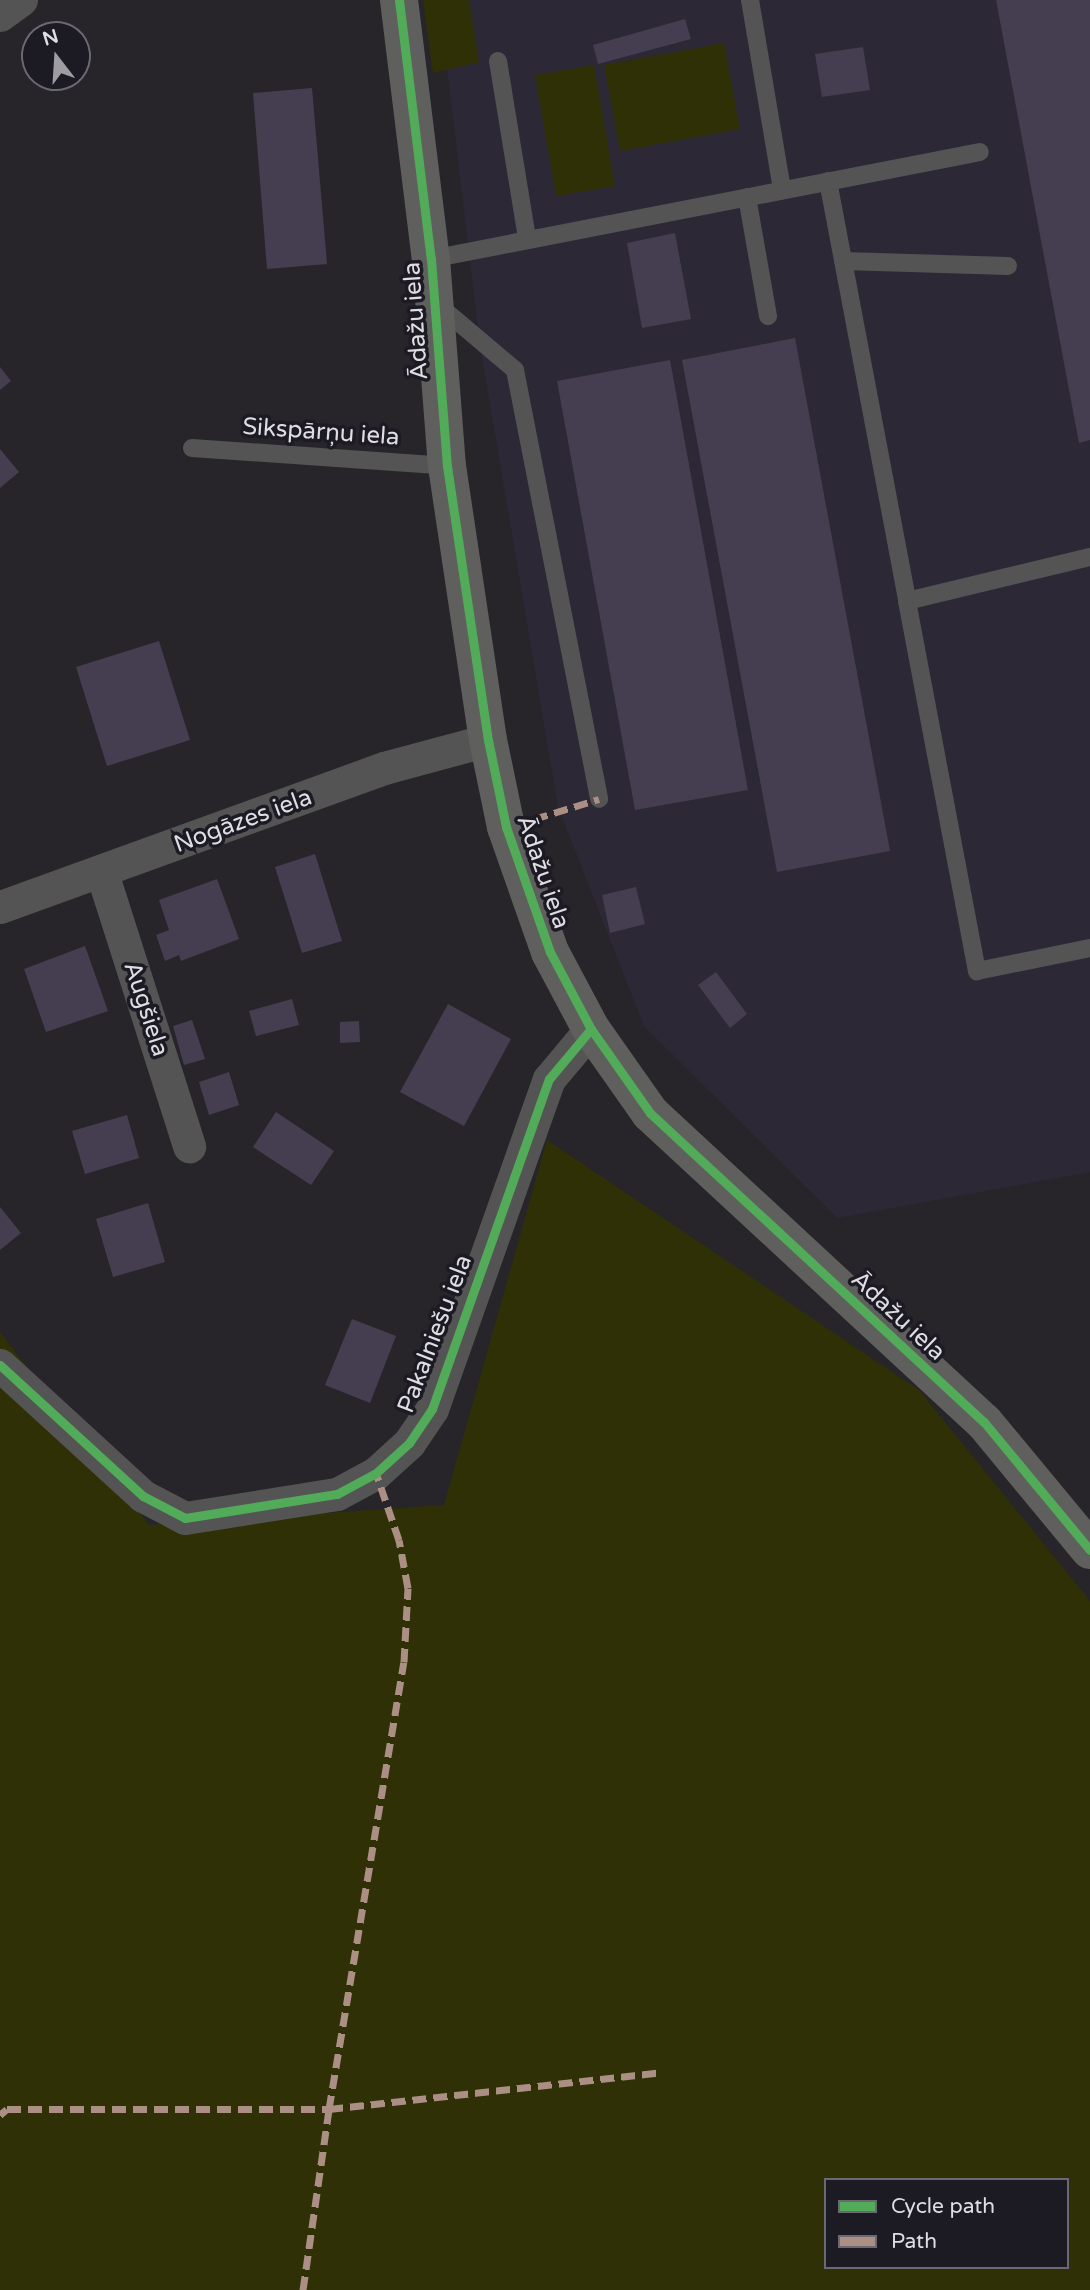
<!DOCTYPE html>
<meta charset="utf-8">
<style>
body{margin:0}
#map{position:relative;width:1090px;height:2290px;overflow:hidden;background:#27252a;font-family:"Varela Round",sans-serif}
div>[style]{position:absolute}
.built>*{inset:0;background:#2c2836}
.green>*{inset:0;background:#2f3006}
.building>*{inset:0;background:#453e50}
.lane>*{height:18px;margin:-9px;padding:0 9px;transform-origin:9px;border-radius:9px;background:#545454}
.street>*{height:33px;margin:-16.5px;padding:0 16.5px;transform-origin:16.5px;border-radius:16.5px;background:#545454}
.secondary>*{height:38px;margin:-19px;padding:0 19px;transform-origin:19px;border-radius:19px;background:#5f5f5e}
.quiet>*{height:7px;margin-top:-3.5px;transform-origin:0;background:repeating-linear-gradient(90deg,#ac8f84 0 14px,transparent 0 21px)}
.cycleway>*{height:9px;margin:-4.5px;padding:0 4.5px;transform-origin:4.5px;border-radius:4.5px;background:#51ab58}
span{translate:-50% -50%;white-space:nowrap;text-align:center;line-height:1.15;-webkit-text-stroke:7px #1c1a23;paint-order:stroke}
.street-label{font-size:24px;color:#dfdde3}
.legend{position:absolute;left:824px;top:2178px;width:245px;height:91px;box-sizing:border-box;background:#1c1a23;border:2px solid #6a6870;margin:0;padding:9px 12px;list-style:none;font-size:21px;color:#dfdde3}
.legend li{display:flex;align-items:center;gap:14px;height:35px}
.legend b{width:35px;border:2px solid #6a6870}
.north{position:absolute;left:21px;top:21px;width:70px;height:70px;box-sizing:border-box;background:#1c1a23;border:2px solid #6a6870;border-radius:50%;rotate:343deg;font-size:19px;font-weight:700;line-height:28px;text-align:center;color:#dfdde3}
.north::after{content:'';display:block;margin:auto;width:24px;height:32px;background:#9f9da2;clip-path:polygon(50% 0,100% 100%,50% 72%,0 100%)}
</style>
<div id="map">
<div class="built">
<div style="clip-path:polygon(439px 0,1090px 0,1090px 1172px,837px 1218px,644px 1026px,558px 807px,480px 345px)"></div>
</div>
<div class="green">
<div style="clip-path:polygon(423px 0,469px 0,479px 62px,433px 73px)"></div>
<div style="clip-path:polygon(724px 43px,740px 129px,620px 151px,604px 65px)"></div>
<div style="clip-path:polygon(594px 65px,615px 186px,556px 196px,535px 75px)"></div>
<div style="clip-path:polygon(evenodd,547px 1140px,919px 1390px,1090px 1601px,1090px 2290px,0 2290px,0 1332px,149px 1525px,444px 1505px,547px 1140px,826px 2180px,1067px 2180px,1067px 2267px,826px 2267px,826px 2180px)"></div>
</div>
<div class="building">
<div style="clip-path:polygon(996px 0,1090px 0,1090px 440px,1079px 443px)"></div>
<div style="clip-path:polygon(685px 19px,691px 39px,598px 64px,593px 45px)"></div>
<div style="clip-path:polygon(863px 47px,870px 90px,822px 97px,815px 54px)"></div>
<div style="clip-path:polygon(312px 88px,327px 264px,267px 269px,253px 93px)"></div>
<div style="clip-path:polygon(675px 233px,691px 319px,642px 328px,627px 243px)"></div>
<div style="clip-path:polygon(795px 338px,890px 851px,777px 872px,682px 360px)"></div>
<div style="clip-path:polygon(670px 360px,748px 790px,635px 810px,557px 381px)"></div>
<div style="clip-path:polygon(0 367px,11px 381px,0 390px)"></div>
<div style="clip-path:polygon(0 449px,19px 472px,0 488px)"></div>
<div style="clip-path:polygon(159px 641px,190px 740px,107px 766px,76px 667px)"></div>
<div style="clip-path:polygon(315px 854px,342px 941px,302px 953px,275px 867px)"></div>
<div style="clip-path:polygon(217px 879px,239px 939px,181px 961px,179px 955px,165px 961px,156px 935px,169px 930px,159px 900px)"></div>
<div style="clip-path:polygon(636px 887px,645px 924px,610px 933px,602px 895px)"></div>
<div style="clip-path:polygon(85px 946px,108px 1011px,46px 1032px,24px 969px)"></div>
<div style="clip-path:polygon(716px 972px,747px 1014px,730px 1028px,698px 985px)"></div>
<div style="clip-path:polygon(292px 999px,299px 1025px,256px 1036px,249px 1011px)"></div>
<div style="clip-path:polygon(448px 1004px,511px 1039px,464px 1126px,400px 1092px)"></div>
<div style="clip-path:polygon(192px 1020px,205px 1059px,184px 1065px,173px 1026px)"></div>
<div style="clip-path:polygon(359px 1021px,360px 1042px,340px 1043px,340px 1022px)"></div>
<div style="clip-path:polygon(229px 1072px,239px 1105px,209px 1115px,199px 1082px)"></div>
<div style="clip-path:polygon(276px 1112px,334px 1151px,311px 1185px,253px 1147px)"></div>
<div style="clip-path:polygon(127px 1115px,139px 1158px,85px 1174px,72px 1131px)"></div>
<div style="clip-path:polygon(148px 1203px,165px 1262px,113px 1277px,96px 1219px)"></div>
<div style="clip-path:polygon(0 1207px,21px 1233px,0 1250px)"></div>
<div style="clip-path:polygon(352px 1319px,396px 1336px,370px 1403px,325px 1385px)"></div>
</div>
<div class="lane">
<div style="left:750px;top:0;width:193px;rotate:80.4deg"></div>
<div style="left:498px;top:61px;width:180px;rotate:80.7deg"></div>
<div style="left:828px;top:181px;width:427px;rotate:79.3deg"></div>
<div style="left:907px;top:601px;width:188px;rotate:-13.5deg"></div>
<div style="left:747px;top:197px;width:121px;rotate:80deg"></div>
<div style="left:431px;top:259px;width:559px;rotate:-11.03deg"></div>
<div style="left:843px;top:261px;width:165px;rotate:1.7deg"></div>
<div style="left:437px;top:304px;width:102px;rotate:40.2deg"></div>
<div style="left:515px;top:370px;width:437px;rotate:78.9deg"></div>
<div style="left:192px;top:448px;width:256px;rotate:4deg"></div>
<div style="left:907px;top:601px;width:377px;rotate:79.3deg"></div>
<div style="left:977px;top:971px;width:115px;rotate:-11.5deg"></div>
</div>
<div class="street">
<div style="left:0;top:15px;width:26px;rotate:-36deg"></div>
<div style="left:102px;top:873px;width:287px;rotate:72.3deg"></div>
<div style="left:0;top:907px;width:408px;rotate:-19.9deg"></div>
<div style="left:384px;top:768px;width:108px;rotate:-15.1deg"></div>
<div style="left:0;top:1365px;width:194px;rotate:42.5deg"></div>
<div style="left:143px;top:1496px;width:47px;rotate:27.6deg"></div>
<div style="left:185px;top:1518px;width:154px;rotate:-9deg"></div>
<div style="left:337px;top:1494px;width:44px;rotate:-28.3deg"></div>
<div style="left:376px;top:1473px;width:45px;rotate:-42.3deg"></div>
<div style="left:409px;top:1443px;width:41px;rotate:-55.9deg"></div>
<div style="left:432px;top:1409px;width:350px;rotate:-70.5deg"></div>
<div style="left:549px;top:1079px;width:65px;rotate:-50deg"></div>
</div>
<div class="secondary">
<div style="left:399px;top:0;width:261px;rotate:83deg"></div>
<div style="left:431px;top:259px;width:208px;rotate:85.6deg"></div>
<div style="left:447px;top:466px;width:277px;rotate:81.5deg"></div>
<div style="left:488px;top:740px;width:89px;rotate:78.3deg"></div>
<div style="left:506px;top:827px;width:133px;rotate:70.6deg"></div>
<div style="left:550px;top:952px;width:87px;rotate:62deg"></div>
<div style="left:591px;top:1029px;width:103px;rotate:54.9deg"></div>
<div style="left:650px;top:1113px;width:455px;rotate:42.8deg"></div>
<div style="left:984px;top:1422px;width:166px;rotate:50.4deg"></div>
</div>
<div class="quiet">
<div style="left:534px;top:819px;width:68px;rotate:-17.1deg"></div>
<div style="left:0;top:2115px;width:9px;rotate:-41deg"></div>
<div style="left:7px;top:2109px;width:322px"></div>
<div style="left:329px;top:2109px;width:330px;rotate:-6.3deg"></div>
<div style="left:303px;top:2290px;width:183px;rotate:-81.8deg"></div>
<div style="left:329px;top:2109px;width:453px;rotate:-80.5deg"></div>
<div style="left:404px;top:1662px;width:74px;rotate:-86.9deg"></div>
<div style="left:408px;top:1588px;width:49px;rotate:-100.6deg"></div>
<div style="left:399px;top:1540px;width:71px;rotate:-108.9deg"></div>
</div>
<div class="cycleway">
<div style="left:399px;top:0;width:261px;rotate:83deg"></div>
<div style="left:431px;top:259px;width:208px;rotate:85.6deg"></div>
<div style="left:447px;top:466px;width:277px;rotate:81.5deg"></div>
<div style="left:488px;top:740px;width:89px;rotate:78.3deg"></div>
<div style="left:506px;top:827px;width:133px;rotate:70.6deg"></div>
<div style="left:550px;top:952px;width:87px;rotate:62deg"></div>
<div style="left:591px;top:1029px;width:103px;rotate:54.9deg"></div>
<div style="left:650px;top:1113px;width:455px;rotate:42.8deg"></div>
<div style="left:984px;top:1422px;width:166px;rotate:50.4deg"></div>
<div style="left:0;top:1365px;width:194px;rotate:42.5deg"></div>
<div style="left:143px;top:1496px;width:47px;rotate:27.6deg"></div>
<div style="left:185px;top:1518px;width:154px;rotate:-9deg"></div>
<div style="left:337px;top:1494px;width:44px;rotate:-28.3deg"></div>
<div style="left:376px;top:1473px;width:45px;rotate:-42.3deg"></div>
<div style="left:409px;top:1443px;width:41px;rotate:-55.9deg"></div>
<div style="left:432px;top:1409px;width:350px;rotate:-70.5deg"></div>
<div style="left:549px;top:1079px;width:65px;rotate:-50deg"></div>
</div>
<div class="street-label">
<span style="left:416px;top:321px;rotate:-94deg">Ādažu iela</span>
<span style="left:321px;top:432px;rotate:4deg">Sikspārņu iela</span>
<span style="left:243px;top:821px;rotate:-20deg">Nogāzes iela</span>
<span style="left:543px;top:872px;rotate:71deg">Ādažu iela</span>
<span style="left:146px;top:1009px;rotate:72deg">Augšiela</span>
<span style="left:898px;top:1316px;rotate:43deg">Ādažu iela</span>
<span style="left:435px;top:1334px;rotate:-69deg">Pakalniešu iela</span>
</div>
<ul class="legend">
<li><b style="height:9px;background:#51ab58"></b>Cycle path</li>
<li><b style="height:9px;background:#ac8f84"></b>Path</li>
</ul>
<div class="north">N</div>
</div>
